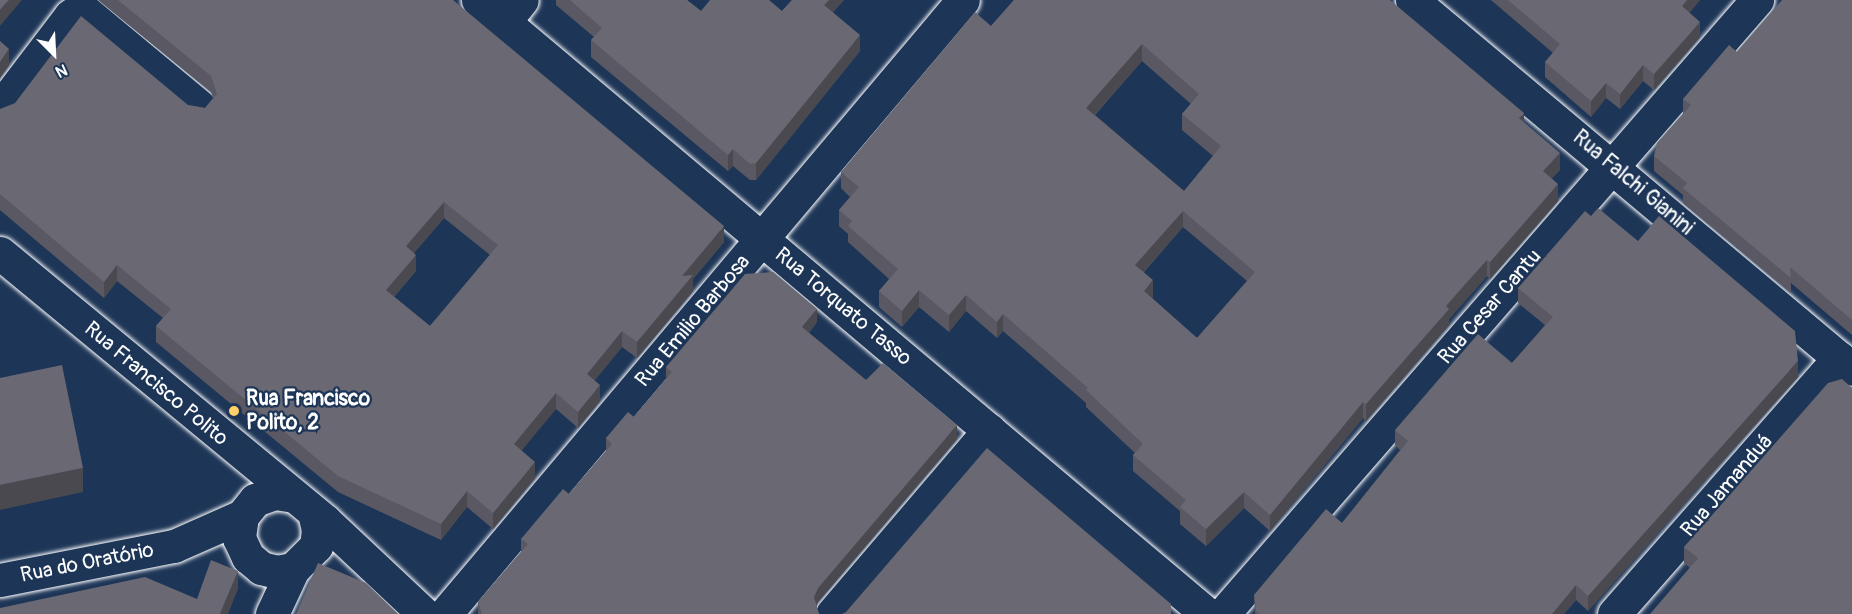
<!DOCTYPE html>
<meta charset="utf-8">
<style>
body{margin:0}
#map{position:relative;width:1852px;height:614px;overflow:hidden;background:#1d3557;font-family:Pangolin,sans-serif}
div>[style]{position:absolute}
.roads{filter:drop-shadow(0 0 2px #fff) drop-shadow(0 0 2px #fff)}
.minor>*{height:33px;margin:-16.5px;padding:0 16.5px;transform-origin:16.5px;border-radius:16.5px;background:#1d3557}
.wall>*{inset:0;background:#5a5963}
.shaded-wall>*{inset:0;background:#4a4950}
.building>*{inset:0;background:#696873}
.dots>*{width:16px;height:16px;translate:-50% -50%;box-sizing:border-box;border:3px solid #1d3557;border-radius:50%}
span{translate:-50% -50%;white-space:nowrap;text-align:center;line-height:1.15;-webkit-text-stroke:4.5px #1d3557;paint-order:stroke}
.street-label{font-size:21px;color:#fff}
.poi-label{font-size:21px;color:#fff;font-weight:700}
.left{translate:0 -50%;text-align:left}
.north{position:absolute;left:24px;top:24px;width:60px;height:60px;-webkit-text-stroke:4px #1d3557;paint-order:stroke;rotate:156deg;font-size:16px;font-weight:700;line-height:24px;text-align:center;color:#fff}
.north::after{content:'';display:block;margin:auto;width:21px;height:27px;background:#fff;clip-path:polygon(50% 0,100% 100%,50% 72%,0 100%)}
</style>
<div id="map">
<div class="roads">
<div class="minor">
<div style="left:478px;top:0;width:953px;rotate:40.11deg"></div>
<div style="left:1412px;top:0;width:574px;rotate:39.98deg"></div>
<div style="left:504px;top:22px;width:28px;rotate:-51deg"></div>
<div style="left:0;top:108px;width:116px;rotate:-52.7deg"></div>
<div style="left:70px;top:16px;width:14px;rotate:-36deg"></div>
<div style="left:81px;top:8px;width:153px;rotate:39.7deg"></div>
<div style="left:0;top:253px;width:421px;rotate:39.5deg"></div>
<div style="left:325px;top:521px;width:136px;rotate:43.2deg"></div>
<div style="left:294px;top:496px;width:19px;rotate:-171deg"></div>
<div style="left:275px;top:493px;width:21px;rotate:161deg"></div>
<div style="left:255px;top:500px;width:21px;rotate:129deg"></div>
<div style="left:242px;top:516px;width:22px;rotate:98deg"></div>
<div style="left:239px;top:538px;width:21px;rotate:65deg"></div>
<div style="left:248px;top:557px;width:17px;rotate:40deg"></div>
<div style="left:261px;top:568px;width:16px;rotate:14deg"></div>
<div style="left:277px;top:572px;width:16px;rotate:-11deg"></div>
<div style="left:293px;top:569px;width:33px;rotate:-45deg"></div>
<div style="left:316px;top:546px;width:16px;rotate:-83deg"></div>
<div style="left:318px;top:530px;width:18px;rotate:-103deg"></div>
<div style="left:0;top:580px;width:177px;rotate:-11.1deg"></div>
<div style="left:174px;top:546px;width:74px;rotate:-23.8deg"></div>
<div style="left:272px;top:614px;width:50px;rotate:-65deg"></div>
<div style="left:445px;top:614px;width:803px;rotate:-49.85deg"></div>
<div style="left:832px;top:614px;width:242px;rotate:-49.5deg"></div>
<div style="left:1223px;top:614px;width:814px;rotate:-48.99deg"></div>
<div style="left:1614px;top:614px;width:341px;rotate:-48.7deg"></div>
</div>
</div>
<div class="wall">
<div style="clip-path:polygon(evenodd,98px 0,453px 0,724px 242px,693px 279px,693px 291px,637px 358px,622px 347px,594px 381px,600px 401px,578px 428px,556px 409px,521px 450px,535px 478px,493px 529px,467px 507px,441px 540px,338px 492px,156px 342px,156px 326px,163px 318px,117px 281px,104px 298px,0 210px,0 109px,188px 105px,205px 108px,213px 98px,211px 92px,98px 0,444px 218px,490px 255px,430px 326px,394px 297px,416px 271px,414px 253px,444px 218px)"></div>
<div style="clip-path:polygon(556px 0,687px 0,701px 11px,782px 11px,792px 0,844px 0,833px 12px,860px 51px,756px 180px,750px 180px,733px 166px,728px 171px,591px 57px,591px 40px,594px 37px,556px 5px)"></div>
<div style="clip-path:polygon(evenodd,1014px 0,1524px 122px,1560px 170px,1552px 178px,1558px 201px,1490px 279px,1487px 276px,1465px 301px,1449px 319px,1449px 325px,1366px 421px,1363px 418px,1270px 531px,1244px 508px,1206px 546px,1180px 524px,1180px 511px,1133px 471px,1133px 455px,1135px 453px,1086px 407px,1086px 403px,1003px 331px,997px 338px,966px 311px,949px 332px,919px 307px,902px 327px,879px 307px,879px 291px,889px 279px,848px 242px,848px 234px,839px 226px,839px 210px,850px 197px,841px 188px,841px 172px,991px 26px,1014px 0,1142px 61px,1191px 104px,1182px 114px,1182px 130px,1213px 156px,1184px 191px,1095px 115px,1142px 61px,1014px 0,1183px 227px,1247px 281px,1197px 338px,1152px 298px,1153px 297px,1144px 272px,1183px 227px)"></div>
<div style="clip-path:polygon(1491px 0,1700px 0,1689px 13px,1700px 37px,1654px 90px,1643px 81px,1620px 109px,1606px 98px,1591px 117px,1545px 77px,1545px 62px,1553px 53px)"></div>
<div style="clip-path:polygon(1852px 0,1852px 335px,1791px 283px,1791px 293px,1683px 203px,1683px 195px,1654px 171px,1654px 156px,1683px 114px,1683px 99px,1737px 52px)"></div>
<div style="clip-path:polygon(1591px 216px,1798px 377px,1588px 611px,1576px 600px,1564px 614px,1255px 614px,1254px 595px,1342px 523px,1400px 450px,1395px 445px,1395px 430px,1512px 363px,1545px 325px,1518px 303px,1518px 288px)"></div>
<div style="clip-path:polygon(817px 322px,809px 333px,866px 380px,957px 439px,818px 602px,816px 605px,819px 614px,478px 614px,478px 602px,521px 552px,521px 539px,569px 494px,606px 451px,606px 438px,634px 417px,666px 379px,666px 367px)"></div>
<div style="clip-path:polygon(1842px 379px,1690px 568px,1684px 563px,1684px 547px)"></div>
</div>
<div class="shaded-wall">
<div style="clip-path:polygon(9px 0,22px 0,0 26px,0 10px)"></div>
<div style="clip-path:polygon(829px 0,844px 0,824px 22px,824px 5px)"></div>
<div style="clip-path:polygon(1687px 0,1700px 0,1682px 22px,1682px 6px)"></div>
<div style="clip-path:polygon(1700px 22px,1700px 37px,1654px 90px,1654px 74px)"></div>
<div style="clip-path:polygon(860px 35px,860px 51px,756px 180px,756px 163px)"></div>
<div style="clip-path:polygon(1142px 44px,1142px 61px,1086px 124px,1086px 108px)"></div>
<div style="clip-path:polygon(9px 49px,9px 65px,0 78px,0 62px)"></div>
<div style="clip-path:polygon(1643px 65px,1643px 81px,1620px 109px,1620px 94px)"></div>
<div style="clip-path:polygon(1606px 83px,1606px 98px,1591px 117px,1591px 101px)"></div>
<div style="clip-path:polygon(1524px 113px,1524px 129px,1519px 118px)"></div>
<div style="clip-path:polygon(733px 149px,733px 166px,728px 171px,728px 155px)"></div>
<div style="clip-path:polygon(1560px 153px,1560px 170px,1543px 188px,1543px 171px)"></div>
<div style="clip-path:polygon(1558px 184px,1558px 201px,1490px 279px,1490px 262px)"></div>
<div style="clip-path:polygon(444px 202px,444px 218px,406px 262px,406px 246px)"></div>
<div style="clip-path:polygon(1183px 211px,1183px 227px,1135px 281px,1135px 265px)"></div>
<div style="clip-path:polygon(724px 226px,724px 242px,693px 279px,693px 291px,637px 358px,637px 342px,682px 276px)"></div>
<div style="clip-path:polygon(416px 255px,416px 271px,386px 306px,386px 290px)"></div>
<div style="clip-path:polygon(1487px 260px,1487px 276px,1449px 319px,1449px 325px,1366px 421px,1366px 404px,1446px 306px)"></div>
<div style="clip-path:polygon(117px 265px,117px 281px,104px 298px,104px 282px)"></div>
<div style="clip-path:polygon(1153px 280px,1153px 297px,1144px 307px,1144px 291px)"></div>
<div style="clip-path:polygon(919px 290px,919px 307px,902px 327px,902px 311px)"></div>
<div style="clip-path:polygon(966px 295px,966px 311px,949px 332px,949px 315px)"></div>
<div style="clip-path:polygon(817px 309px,817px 322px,802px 341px,802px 327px)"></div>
<div style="clip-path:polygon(1003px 314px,1003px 331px,997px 338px,997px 322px)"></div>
<div style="clip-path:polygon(622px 331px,622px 347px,587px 390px,587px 374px)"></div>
<div style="clip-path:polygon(1798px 361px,1798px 377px,1588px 611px,1588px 596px)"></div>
<div style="clip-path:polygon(600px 385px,600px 401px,578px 428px,578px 412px)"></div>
<div style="clip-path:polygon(556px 393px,556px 409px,514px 460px,514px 444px)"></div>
<div style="clip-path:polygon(1363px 402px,1363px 418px,1270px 531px,1270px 515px)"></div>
<div style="clip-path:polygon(957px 425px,957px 439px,818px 602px,814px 611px,814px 597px,818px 588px)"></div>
<div style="clip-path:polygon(535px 462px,535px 478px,493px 529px,493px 513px)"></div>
<div style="clip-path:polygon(83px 468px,83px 492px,0 510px,0 485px)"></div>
<div style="clip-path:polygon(467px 491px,467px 507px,441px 540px,441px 524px)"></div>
<div style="clip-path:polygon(1244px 492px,1244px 508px,1206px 546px,1206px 529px)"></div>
<div style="clip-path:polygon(238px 571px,238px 589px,228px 614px,220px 614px)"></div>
<div style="clip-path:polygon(1576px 585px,1576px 600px,1564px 614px,1552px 614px)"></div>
</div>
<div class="building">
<div style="clip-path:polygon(0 0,9px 0,0 10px)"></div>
<div style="clip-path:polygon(evenodd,118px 0,453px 0,724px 226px,682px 276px,693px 275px,637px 342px,622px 331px,587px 374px,600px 385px,578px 412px,556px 393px,514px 444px,535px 462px,493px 513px,467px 491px,441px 524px,338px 476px,156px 326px,171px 309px,117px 265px,104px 282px,0 194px,0 109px,15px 103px,81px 16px,188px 105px,205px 108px,217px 94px,211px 76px,118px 0,444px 202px,498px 245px,430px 326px,386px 290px,416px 255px,406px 246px,444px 202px)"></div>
<div style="clip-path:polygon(570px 0,687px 0,701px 11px,710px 0,769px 0,782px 11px,792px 0,829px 0,824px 5px,860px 35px,756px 163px,750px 164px,733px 149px,728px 155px,591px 40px,602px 28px)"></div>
<div style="clip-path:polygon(evenodd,1014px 0,1390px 0,1524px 113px,1519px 118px,1560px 153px,1543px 171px,1558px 184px,1490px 262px,1487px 260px,1465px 284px,1446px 306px,1449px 309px,1366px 404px,1363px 402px,1270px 515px,1244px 492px,1206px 529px,1180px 507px,1186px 500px,1133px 455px,1143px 444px,1086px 390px,1088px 388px,1003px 314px,997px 322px,966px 295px,949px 315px,919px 290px,902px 311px,879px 291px,898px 269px,848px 226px,852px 221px,839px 210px,859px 187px,841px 172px,975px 12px,991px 26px,1014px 0,1142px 44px,1199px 94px,1182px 114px,1221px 146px,1184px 191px,1086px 108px,1142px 44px,1014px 0,1183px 211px,1255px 272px,1197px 338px,1144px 291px,1153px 280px,1135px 265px,1183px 211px)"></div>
<div style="clip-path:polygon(1508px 0,1687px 0,1682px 6px,1700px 22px,1654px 74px,1643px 65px,1620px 94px,1606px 83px,1591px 101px,1545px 62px,1560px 44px)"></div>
<div style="clip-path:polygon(1782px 0,1852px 0,1852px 320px,1790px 267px,1791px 278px,1683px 188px,1687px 183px,1654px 156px,1657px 143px,1691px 105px,1683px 99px,1729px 45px,1737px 52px)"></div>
<div style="clip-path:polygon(0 41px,9px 49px,0 62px)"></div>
<div style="clip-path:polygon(1598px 208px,1638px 241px,1659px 216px,1795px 331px,1798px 361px,1588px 596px,1576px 585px,1552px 614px,1260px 614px,1256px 611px,1254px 595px,1326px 509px,1342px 523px,1408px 441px,1395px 430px,1478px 334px,1512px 363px,1553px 317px,1518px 288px,1585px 211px,1591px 216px)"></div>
<div style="clip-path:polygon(773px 272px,817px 309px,802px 327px,866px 380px,883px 363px,957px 425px,818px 588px,814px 597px,819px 614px,482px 614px,478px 602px,528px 544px,521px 539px,563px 489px,569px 494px,612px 444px,606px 438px,628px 412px,634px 417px,672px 372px,666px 367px,745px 274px)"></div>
<div style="clip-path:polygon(62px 365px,83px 468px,0 485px,0 378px)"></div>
<div style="clip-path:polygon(1842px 379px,1852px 388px,1852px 614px,1650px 614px,1698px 558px,1684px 547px,1828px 383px)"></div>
<div style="clip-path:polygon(987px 448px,1171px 604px,1171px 614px,842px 614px,846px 612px)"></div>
<div style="clip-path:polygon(211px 560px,238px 571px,220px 614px,0 614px,0 608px,145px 577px,197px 599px)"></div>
<div style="clip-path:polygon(318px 563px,366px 583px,398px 614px,296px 614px)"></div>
</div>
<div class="dots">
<div style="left:234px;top:411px;background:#ffd166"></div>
</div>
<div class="street-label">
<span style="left:1633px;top:183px;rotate:40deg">Rua Falchi Gianini</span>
<span style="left:843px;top:307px;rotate:40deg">Rua Torquato Tasso</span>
<span style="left:1490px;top:307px;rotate:-49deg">Rua Cesar Cantu</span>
<span style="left:693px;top:321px;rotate:-50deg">Rua Emilio Barbosa</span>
<span style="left:156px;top:384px;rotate:40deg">Rua Francisco Polito</span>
<span style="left:1727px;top:486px;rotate:-49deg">Rua Jamanduá</span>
<span style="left:87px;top:563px;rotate:-11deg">Rua do Oratório</span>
</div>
<div class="poi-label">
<span class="left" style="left:246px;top:411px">Rua Francisco<br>Polito, 2</span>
</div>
<div class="north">N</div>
</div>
